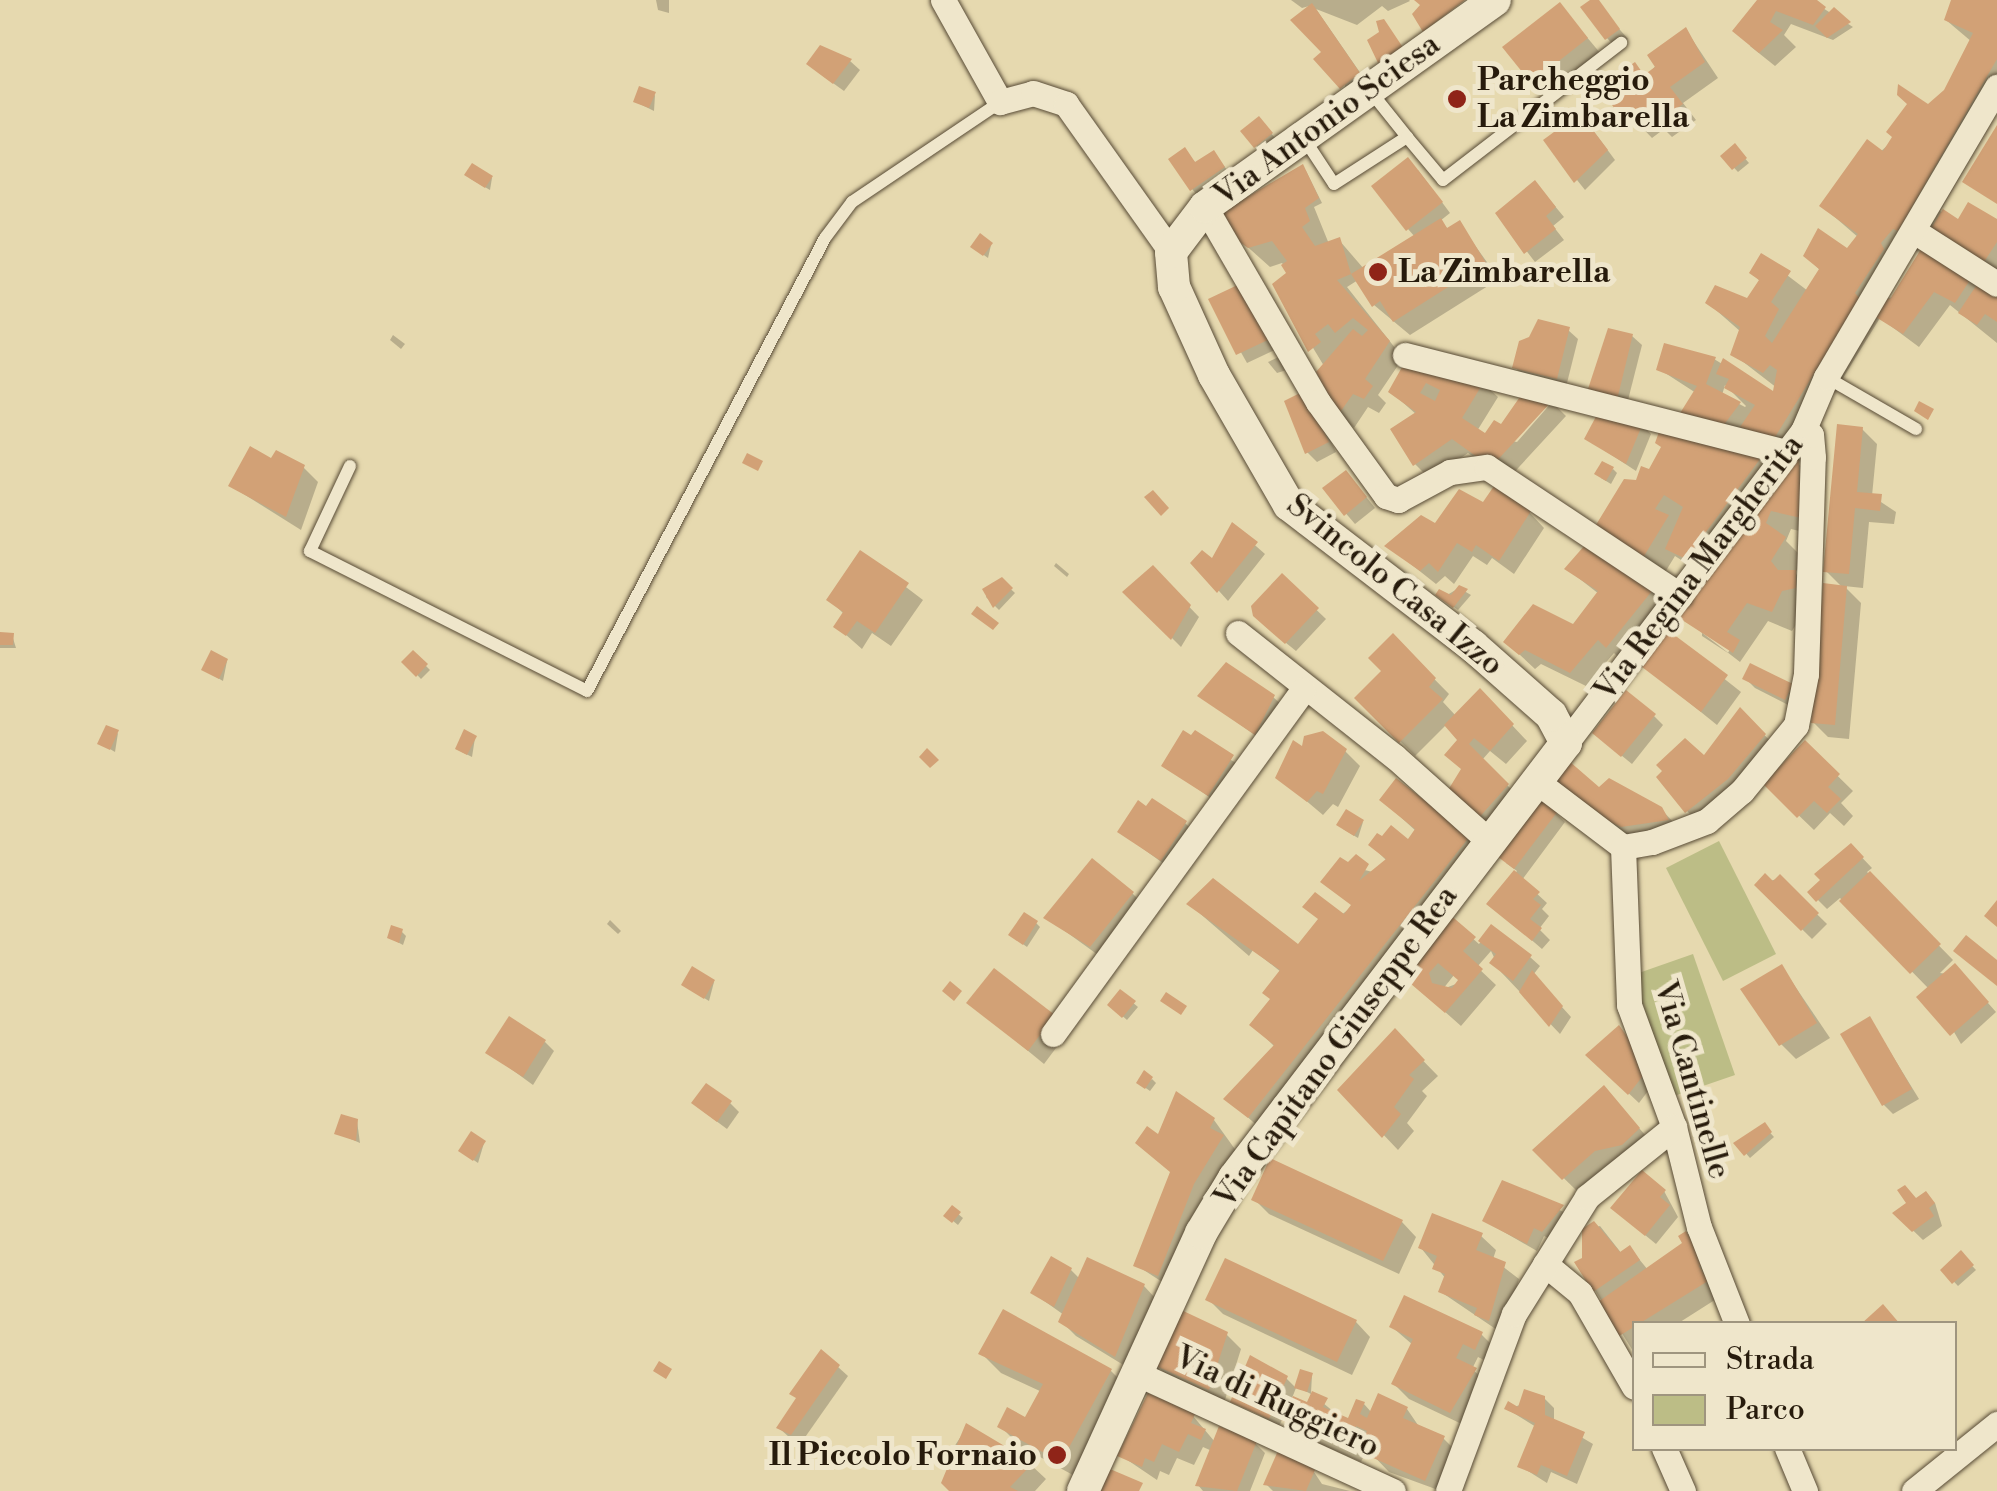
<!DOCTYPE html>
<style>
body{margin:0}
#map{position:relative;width:1997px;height:1491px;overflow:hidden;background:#e6d9af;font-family:"Libre Bodoni",serif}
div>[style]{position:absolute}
.green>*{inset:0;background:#bcbd86}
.shadow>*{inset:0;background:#0003}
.building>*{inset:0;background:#d2a176}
.roads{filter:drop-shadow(0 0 2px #574a35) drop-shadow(0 0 2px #574a35)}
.service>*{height:12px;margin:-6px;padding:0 6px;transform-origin:6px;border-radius:6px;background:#efe6cb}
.minor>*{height:25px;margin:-12.5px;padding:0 12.5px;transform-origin:12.5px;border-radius:12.5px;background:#efe6cb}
.tertiary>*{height:32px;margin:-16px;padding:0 16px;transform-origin:16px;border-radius:16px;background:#efe6cb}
.dots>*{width:28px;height:28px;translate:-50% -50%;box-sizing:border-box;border:5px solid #efe6cb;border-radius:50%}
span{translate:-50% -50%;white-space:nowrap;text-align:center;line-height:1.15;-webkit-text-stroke:10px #efe6cb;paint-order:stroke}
.poi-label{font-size:32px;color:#271b0c;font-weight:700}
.left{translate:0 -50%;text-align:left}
.right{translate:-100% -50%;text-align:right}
.street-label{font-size:32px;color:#271b0c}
.legend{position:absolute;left:1632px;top:1321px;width:325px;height:130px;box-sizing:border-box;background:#efe6cb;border:2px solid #9f957f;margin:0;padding:12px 18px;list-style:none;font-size:30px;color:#271b0c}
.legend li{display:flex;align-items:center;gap:20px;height:50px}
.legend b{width:50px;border:2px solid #9f957f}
</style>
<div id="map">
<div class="green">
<div style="clip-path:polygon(1719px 841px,1776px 954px,1723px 981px,1666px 868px)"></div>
<div style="clip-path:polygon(1693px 954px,1735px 1075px,1674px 1096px,1633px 975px)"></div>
</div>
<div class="shadow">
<div style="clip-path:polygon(656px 0,669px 0,669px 13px,658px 10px)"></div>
<div style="clip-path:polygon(1291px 0,1409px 0,1410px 1px,1388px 11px,1382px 6px,1357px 25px,1316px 9px,1368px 84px,1352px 97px,1324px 52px,1313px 5px,1302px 8px)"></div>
<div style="clip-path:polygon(1594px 0,1628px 39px,1616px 48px,1607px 38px)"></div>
<div style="clip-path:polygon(1758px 0,1810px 0,1853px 27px,1833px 40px,1791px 24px,1784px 35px,1796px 47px,1775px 66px,1750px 46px)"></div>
<div style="clip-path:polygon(evenodd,1953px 0,1997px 0,1997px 113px,1940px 211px,1959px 222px,1997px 222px,1997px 278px,1931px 228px,1918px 250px,1899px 264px,1884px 299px,1971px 279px,1997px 298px,1997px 343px,1950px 305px,1919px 347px,1880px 318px,1793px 459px,1818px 482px,1820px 536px,1791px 529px,1786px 541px,1804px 559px,1795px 573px,1815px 593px,1792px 631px,1768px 621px,1740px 662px,1683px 618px,1709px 578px,1675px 556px,1661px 579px,1614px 552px,1637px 482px,1650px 472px,1762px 457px,1778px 473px,1788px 458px,1736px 443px,1696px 393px,1659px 369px,1714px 359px,1775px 396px,1777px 388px,1733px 354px,1741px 332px,1708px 303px,1748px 301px,1761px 282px,1752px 273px,1762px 256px,1808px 291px,1821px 271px,1806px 256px,1848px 252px,1859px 238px,1822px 206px,1946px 91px,1972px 42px,1946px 20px,1953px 0,1725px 385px,1746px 406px,1745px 407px,1722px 395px,1725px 385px,1953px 0,1702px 630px,1730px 649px,1728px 653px,1702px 636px,1702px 630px)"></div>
<div style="clip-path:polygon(1560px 5px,1601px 54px,1547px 96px,1533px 82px)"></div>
<div style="clip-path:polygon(1686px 30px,1718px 78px,1683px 103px,1696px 120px,1672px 137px,1664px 129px,1652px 138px,1603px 87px,1635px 65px,1646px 77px)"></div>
<div style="clip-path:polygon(850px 61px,860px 70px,844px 91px,819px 73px)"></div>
<div style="clip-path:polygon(655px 95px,654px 111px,636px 102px)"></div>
<div style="clip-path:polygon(1259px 119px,1275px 138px,1260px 150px,1243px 131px)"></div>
<div style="clip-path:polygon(1589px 125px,1615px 160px,1585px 190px,1546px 141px)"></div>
<div style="clip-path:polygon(1735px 147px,1749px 163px,1738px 172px,1723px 156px)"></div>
<div style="clip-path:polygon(1184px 151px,1197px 164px,1213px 153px,1233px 177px,1201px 199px,1192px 189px)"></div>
<div style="clip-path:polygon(1418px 170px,1450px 213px,1440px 221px,1449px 230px,1459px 223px,1499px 279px,1410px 335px,1374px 305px,1358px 280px,1347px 287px,1403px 358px,1378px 395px,1386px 403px,1379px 413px,1368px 407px,1354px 428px,1340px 414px,1324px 366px,1275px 285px,1290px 274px,1282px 263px,1270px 267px,1232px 233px,1306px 171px,1322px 203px,1314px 207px,1329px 244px,1339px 240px,1364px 269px,1415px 237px,1408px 229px)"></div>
<div style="clip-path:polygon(492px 178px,490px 190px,471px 179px)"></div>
<div style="clip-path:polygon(1544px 193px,1564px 217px,1553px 226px,1564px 240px,1535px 262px,1498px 214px)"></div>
<div style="clip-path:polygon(991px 245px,988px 258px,977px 250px)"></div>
<div style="clip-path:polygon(1212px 301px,1279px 348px,1247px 363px)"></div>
<div style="clip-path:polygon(1568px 330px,1578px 339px,1566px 387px,1524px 377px,1515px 367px)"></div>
<div style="clip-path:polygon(393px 335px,405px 344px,401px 349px,390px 340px)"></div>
<div style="clip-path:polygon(1632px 336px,1642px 345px,1626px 408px,1599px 401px)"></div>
<div style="clip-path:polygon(1283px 355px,1290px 369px,1277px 373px,1268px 362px)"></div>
<div style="clip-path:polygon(1408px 363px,1483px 383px,1498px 397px,1477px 431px,1486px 436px,1517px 442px,1552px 402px,1566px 416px,1507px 480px,1468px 453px,1430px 479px,1415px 464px,1417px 415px,1391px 392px)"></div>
<div style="clip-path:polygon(1313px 404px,1336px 452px,1317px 462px,1307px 452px)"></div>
<div style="clip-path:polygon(1642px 425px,1651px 434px,1636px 471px,1587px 439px)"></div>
<div style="clip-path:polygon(1862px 429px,1877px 444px,1872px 496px,1896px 512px,1894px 524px,1869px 522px,1863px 588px,1844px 586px,1861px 603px,1849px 739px,1828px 737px,1813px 722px,1843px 588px,1826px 571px)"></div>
<div style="clip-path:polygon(272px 461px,303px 467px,318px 482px,301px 530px,231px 486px)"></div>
<div style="clip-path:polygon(1613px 469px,1617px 473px,1611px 484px,1601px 478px)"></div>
<div style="clip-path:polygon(1355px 483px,1375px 508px,1355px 524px,1325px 489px)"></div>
<div style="clip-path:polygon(1484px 506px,1530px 513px,1544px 528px,1514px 574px,1492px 558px,1487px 565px,1473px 556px,1454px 584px,1445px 576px,1436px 584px,1388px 546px)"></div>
<div style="clip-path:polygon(1232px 525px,1265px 554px,1228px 601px,1194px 563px,1212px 562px)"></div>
<div style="clip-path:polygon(1585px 548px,1669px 602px,1622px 661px,1614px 653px,1586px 686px,1541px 664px,1535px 669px,1506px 642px,1573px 628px,1599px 594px,1567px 569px)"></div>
<div style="clip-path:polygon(861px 553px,923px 600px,891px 646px,872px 633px,862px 649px,836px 626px,844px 614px,829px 599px)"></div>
<div style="clip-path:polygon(1056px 563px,1069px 574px,1067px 577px,1054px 566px)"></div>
<div style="clip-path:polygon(1153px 569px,1199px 617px,1181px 647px,1126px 592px)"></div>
<div style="clip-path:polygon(1282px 577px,1326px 619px,1296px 651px,1265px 626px)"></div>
<div style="clip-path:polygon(1002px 581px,1015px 593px,999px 610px,986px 597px,992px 583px)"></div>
<div style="clip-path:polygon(1459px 588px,1471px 595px,1458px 610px,1442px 598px)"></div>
<div style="clip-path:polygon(0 635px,12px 635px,16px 648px,0 648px)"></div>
<div style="clip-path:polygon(1669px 635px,1741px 692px,1717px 725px,1645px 667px)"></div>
<div style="clip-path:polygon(1393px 637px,1449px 694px,1443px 702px,1456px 716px,1494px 706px,1527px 741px,1506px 764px,1490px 751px,1482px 760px,1522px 800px,1492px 834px,1463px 809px,1460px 739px,1447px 724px,1415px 756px,1357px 698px,1384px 671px)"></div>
<div style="clip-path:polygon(413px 653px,430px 670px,421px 679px,405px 662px)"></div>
<div style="clip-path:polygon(227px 661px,223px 681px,204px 670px)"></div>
<div style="clip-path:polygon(1745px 678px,1791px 686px,1794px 708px,1755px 688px)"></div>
<div style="clip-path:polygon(1200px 696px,1273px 697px,1283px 706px,1266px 743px)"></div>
<div style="clip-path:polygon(1740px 710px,1779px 750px,1702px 826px,1687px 811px,1704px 758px)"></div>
<div style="clip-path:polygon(1654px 716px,1663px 725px,1632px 764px,1605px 742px)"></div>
<div style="clip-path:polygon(118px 733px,115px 752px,100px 743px)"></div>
<div style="clip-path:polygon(475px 738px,472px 757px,462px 752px)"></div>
<div style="clip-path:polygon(1192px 739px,1242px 766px,1219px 804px,1164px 765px)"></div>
<div style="clip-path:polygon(1805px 744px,1853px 791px,1841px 803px,1853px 816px,1844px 826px,1830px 813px,1814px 830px,1766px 784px)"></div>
<div style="clip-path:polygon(1303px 750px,1345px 751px,1360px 766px,1338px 807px,1333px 804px,1323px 815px,1278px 777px)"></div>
<div style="clip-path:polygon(1599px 790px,1661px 809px,1676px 825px,1638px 841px,1603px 824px)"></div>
<div style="clip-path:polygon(evenodd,1382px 800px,1468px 838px,1488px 858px,1448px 917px,1479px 944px,1491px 928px,1530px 957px,1540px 966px,1533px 975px,1571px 1017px,1560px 1034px,1501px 972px,1491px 951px,1477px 967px,1496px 985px,1461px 1026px,1399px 971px,1269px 1136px,1227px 1099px,1275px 1047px,1253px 1025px,1272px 1000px,1281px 972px,1253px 950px,1249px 956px,1189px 904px,1298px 948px,1353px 906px,1348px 866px,1373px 872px,1387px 861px,1371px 845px,1408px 842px,1417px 832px,1382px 800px,1454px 975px,1461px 982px,1443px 989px,1454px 975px)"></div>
<div style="clip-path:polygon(1556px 813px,1565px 822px,1522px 880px,1547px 903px,1542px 909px,1549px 916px,1539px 929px,1550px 940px,1542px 949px,1489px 903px,1517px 871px,1506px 863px)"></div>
<div style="clip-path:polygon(1363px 822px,1358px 838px,1343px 829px)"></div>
<div style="clip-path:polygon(1185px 823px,1195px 833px,1171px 869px,1120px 832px)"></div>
<div style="clip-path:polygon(1851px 846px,1872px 868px,1867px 872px,1953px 960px,1940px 973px,1964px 976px,1996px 1012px,1961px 1044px,1929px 989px,1840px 898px,1827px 909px,1810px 892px)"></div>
<div style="clip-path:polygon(1780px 878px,1827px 924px,1812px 939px,1757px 885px)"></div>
<div style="clip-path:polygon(1132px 893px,1147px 908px,1105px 960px,1047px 918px)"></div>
<div style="clip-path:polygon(610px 920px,621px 931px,618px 934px,607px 924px)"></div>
<div style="clip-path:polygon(1036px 923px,1040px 927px,1027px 947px,1016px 939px)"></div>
<div style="clip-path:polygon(402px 932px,406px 936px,403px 945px,390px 938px)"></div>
<div style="clip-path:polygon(1782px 967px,1830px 1038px,1796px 1059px,1781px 1044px)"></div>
<div style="clip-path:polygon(714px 982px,709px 1001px,688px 988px)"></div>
<div style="clip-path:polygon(1120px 992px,1138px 1007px,1127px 1020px,1110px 1005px)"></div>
<div style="clip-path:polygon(970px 1003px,1068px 1032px,1044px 1064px)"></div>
<div style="clip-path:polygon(1870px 1019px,1919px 1099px,1893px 1114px,1884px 1105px)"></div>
<div style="clip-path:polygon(1395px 1032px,1438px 1076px,1422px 1091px,1427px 1096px,1407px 1123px,1414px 1131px,1398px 1150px,1341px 1090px)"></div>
<div style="clip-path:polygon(545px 1042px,554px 1051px,533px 1085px,488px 1052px)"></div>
<div style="clip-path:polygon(1588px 1055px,1657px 1079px,1639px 1103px)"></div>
<div style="clip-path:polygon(1152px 1079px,1156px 1083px,1150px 1091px,1143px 1086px)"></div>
<div style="clip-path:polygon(1604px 1088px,1653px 1144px,1579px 1193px,1535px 1150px)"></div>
<div style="clip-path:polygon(730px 1103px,739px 1112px,727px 1129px,704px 1112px)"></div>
<div style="clip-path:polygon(1214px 1120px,1237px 1152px,1173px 1289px,1136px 1265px,1172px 1173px,1159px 1138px)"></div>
<div style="clip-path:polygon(357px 1121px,360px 1143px,337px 1133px)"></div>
<div style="clip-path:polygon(1764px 1126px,1774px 1137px,1750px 1158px,1737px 1143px)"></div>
<div style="clip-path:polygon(484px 1143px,478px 1163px,465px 1154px)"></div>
<div style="clip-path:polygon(1503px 1183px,1572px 1216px,1553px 1240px,1544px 1236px,1537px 1251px,1485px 1221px)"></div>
<div style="clip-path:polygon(1664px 1191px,1678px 1217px,1656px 1244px,1623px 1217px)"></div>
<div style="clip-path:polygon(1254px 1199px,1402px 1222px,1416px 1237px,1399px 1274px,1269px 1214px)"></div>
<div style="clip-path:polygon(1917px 1200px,1935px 1203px,1942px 1226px,1923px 1240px,1896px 1214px)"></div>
<div style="clip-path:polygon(952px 1209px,963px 1218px,958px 1225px,947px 1216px)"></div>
<div style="clip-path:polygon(1600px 1226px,1622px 1254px,1630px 1248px,1648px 1270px,1685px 1244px,1685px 1234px,1721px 1296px,1677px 1324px,1634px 1324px,1633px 1351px,1578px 1263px,1585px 1259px,1584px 1231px)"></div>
<div style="clip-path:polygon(1481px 1236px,1496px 1250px,1493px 1259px,1519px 1279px,1503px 1334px,1441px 1292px,1446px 1279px,1421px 1248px)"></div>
<div style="clip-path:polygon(1961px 1254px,1976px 1270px,1958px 1286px,1943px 1270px)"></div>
<div style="clip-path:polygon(1071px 1270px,1080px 1279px,1144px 1286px,1158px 1301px,1130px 1369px,1076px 1336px,1061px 1321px,1064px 1315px,1033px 1293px)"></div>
<div style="clip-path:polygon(1208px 1299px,1356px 1322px,1370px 1337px,1352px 1375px,1223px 1314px)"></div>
<div style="clip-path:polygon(1004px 1312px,1111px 1371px,1131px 1391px,1082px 1480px,1020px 1446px,1000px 1426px,1026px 1420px,1042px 1392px,1001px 1373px,981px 1353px)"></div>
<div style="clip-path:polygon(1392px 1327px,1481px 1334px,1496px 1349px,1490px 1363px,1478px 1357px,1472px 1369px,1490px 1385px,1466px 1426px,1409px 1399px,1394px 1384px,1413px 1345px)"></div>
<div style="clip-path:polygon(1226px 1334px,1241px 1349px,1224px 1403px,1169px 1378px,1155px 1363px)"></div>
<div style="clip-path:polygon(838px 1367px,848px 1376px,801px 1443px,789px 1437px,779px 1428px)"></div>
<div style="clip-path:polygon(1312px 1375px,1311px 1393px,1340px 1417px,1349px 1421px,1364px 1404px,1372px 1413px,1407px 1409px,1420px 1428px,1443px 1438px,1458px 1453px,1441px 1491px,1389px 1472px,1367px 1449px,1361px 1462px,1299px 1435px,1283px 1418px,1279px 1426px,1233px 1401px,1286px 1378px,1296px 1388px,1292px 1398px,1308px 1405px,1313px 1395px,1297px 1387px)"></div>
<div style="clip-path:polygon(1544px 1398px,1554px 1408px,1554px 1421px,1593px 1444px,1577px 1484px,1551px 1472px,1547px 1483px,1520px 1466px,1536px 1427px,1507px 1409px)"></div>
<div style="clip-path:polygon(1193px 1416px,1215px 1442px,1256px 1444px,1265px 1453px,1250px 1491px,1203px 1491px,1198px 1485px,1212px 1451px,1203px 1447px,1194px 1465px,1177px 1458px,1169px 1475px,1160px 1471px,1157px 1480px,1120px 1455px)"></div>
<div style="clip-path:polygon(967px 1427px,1031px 1465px,1046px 1479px,1035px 1491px,952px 1491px,961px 1454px,954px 1447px)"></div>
<div style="clip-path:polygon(1314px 1472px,1322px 1484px,1350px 1491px,1273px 1491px,1266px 1484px)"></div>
</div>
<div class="building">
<div style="clip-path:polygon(1414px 0,1465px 0,1423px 32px,1412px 14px,1420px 5px)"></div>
<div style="clip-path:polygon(1590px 0,1599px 0,1620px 29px,1605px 40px,1580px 7px)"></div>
<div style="clip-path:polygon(1757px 0,1817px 0,1826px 7px,1813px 25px,1776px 11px,1770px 22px,1783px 30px,1759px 53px,1732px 31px)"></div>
<div style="clip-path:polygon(1951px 0,1997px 0,1997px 59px,1898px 231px,1893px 229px,1881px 243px,1884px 249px,1855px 293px,1860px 299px,1772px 442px,1740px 427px,1755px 405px,1724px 388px,1729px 379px,1716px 374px,1723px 358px,1773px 391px,1777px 370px,1770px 365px,1763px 373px,1730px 355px,1740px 327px,1705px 303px,1715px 285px,1747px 298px,1759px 280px,1749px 273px,1761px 253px,1791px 271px,1771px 302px,1779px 309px,1765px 336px,1772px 343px,1819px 269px,1803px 256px,1818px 228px,1847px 248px,1858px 234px,1819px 206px,1867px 139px,1883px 151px,1892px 137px,1886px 132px,1907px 104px,1897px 95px,1898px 84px,1928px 104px,1944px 90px,1973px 33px,1944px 20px)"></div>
<div style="clip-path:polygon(1560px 2px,1588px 38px,1531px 83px,1502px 47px)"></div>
<div style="clip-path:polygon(1312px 3px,1360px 73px,1340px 89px,1313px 59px,1321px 52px,1290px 20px)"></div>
<div style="clip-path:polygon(1834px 7px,1851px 22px,1827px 38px,1815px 26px)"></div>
<div style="clip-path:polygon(1384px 19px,1404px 49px,1378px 63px,1367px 40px,1379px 32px,1376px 21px)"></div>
<div style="clip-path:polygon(1686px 27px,1705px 62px,1670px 87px,1683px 104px,1655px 124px,1649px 115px,1636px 125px,1626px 111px,1620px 116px,1599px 87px,1635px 62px,1644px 75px,1655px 67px,1647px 55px)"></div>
<div style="clip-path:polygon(820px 45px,852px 59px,833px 84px,806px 64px)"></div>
<div style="clip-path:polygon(639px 86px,656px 92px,649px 108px,633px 102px)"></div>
<div style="clip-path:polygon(1580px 113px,1608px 150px,1574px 183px,1543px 140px)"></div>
<div style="clip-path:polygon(1259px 116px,1273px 133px,1254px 148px,1240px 131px)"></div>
<div style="clip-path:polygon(1997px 125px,1997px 204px,1962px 182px)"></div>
<div style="clip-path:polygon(1735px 143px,1747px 158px,1732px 170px,1720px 156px)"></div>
<div style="clip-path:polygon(1185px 147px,1195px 162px,1214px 150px,1225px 167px,1190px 191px,1168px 159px)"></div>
<div style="clip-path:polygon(1408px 157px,1443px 202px,1406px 231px,1371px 186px)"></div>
<div style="clip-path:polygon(472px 163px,493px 176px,485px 188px,464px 175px)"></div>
<div style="clip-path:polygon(1303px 164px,1319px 198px,1305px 208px,1310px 221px,1302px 227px,1315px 246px,1340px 237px,1351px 274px,1337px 280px,1390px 341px,1365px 379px,1373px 386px,1364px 399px,1353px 394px,1338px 415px,1316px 372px,1353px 329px,1362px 336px,1368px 330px,1353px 318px,1335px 333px,1328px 324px,1315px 334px,1321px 342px,1308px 352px,1272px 284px,1286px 273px,1281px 265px,1287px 261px,1272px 241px,1248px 248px,1230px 235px,1220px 213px)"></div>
<div style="clip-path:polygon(1535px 180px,1556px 207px,1546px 216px,1556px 229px,1524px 254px,1495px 213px)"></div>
<div style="clip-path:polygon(1968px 202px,1997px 219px,1997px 242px,1982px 265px,1930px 230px,1943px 209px,1958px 219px)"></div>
<div style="clip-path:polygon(1441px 218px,1447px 228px,1460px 220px,1486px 263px,1393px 322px,1380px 301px,1372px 307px,1351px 274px)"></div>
<div style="clip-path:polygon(980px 233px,993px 243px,983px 256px,970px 247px)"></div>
<div style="clip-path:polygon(1921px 249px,1972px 277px,1955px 303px,1934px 292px,1903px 334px,1874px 316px,1881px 295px,1890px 299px)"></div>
<div style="clip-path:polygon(1244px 282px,1272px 338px,1236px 355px,1208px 299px)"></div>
<div style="clip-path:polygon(1978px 283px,1997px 295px,1997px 322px,1985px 314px,1977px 325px,1958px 313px)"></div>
<div style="clip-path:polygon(1538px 319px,1570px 327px,1557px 379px,1512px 368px,1519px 341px,1529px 337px)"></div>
<div style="clip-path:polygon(1608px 328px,1633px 334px,1617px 400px,1587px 392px)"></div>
<div style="clip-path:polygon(1664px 343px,1716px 357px,1706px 384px,1741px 402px,1720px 430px,1677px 418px,1697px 386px,1656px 370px)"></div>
<div style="clip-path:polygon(evenodd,1406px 360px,1485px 380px,1462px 418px,1485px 433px,1494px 420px,1501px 424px,1524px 391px,1553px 400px,1491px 467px,1452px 439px,1413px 466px,1390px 429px,1416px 412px,1388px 392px,1406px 360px,1426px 383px,1440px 390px,1435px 401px,1420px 393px,1426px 383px)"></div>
<div style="clip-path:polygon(1304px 391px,1329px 442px,1305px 454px,1284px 401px)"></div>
<div style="clip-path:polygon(1919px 401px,1934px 409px,1928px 420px,1914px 411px)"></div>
<div style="clip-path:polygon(1600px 409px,1643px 423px,1626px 464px,1584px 439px)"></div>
<div style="clip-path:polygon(1837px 424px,1863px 427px,1857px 492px,1882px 494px,1880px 511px,1855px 508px,1849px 574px,1823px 572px)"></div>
<div style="clip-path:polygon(1660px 429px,1763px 455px,1686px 559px,1665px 549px,1683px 507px,1664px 495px,1655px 509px,1669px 515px,1641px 561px,1591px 533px,1624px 479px,1636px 480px,1641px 466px,1649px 469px,1661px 447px,1655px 443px)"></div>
<div style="clip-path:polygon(250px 446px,271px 458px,276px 450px,305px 465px,286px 517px,228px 486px)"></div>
<div style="clip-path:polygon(747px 453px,763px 461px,758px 471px,742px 463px)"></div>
<div style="clip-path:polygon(1788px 454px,1799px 459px,1801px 518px,1771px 511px,1766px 523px,1786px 537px,1771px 561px,1778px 570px,1796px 570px,1796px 588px,1782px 591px,1772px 612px,1747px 603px,1727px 632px,1740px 640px,1733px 653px,1679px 618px)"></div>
<div style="clip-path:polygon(1602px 461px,1614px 467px,1606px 481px,1594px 474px)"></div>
<div style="clip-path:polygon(1346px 470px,1367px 497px,1344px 516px,1322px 488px)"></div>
<div style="clip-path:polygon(1494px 486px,1531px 511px,1499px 561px,1476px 545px,1472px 552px,1457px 543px,1438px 572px,1429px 563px,1420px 571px,1384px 546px,1421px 515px,1435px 523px,1459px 489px,1483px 502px)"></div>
<div style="clip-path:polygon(1153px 490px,1169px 508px,1161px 516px,1144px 497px)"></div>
<div style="clip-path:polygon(1232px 522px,1258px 542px,1217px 593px,1190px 563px,1202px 550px,1212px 558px)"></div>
<div style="clip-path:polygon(1585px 545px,1656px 586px,1606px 648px,1598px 640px,1570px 673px,1525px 650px,1519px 655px,1503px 642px,1533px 604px,1573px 624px,1598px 591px,1564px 569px)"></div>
<div style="clip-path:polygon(860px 550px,909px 583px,875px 633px,857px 621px,846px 636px,833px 627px,843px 612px,826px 600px)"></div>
<div style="clip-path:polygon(1153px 565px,1191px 605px,1171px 640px,1122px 592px)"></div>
<div style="clip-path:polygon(1282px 573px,1319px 608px,1285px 644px,1253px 616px,1251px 606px)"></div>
<div style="clip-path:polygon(1002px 577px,1013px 588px,993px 608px,982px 589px)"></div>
<div style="clip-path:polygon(1823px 583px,1847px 586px,1835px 725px,1811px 723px)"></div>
<div style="clip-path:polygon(1459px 585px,1468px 589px,1453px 608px,1435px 595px,1439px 589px,1451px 595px)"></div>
<div style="clip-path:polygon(977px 606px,999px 623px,993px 630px,971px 614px)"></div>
<div style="clip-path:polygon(1669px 631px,1728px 675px,1701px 712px,1642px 667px)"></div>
<div style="clip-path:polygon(0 632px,14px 633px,13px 645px,0 645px)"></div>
<div style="clip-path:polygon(1393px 633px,1436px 678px,1429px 687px,1443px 699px,1399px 743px,1354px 698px,1381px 671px,1368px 658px)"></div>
<div style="clip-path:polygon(211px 650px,228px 659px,219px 679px,201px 670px)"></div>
<div style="clip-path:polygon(413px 650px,428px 664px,416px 677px,401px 662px)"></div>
<div style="clip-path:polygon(1226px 662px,1275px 695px,1255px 735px,1197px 696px)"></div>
<div style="clip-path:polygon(1750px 663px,1793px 684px,1785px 700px,1742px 679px)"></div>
<div style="clip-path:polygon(1480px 688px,1514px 724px,1490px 751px,1474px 738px,1469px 744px,1509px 784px,1476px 821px,1445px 795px,1461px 769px,1444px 755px,1457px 740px,1444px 725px)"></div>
<div style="clip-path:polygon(1626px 690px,1656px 714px,1621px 757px,1592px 733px)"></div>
<div style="clip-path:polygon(1740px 707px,1766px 734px,1728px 779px,1685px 813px,1656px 777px,1662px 771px,1656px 765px,1685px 738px,1704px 755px)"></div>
<div style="clip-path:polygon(106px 725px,119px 730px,110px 750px,97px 744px)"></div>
<div style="clip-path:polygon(464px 729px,477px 736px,467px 755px,455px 749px)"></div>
<div style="clip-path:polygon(1183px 730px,1191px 735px,1195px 730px,1234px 755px,1208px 796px,1161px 766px)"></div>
<div style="clip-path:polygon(1323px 731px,1347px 749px,1323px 794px,1317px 791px,1307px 802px,1275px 778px,1293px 740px,1302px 746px,1304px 736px)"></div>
<div style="clip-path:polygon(1805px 740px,1840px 774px,1828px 787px,1841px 799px,1827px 813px,1814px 801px,1797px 818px,1763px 784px)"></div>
<div style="clip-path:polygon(927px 748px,939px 760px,930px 768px,919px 757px)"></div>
<div style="clip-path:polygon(1569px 761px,1599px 787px,1609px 778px,1662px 807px,1669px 820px,1621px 827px,1585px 810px,1552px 779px)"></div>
<div style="clip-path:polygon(1396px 778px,1470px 836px,1248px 1118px,1223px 1099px,1274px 1045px,1249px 1025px,1270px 999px,1262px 993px,1280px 970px,1186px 904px,1213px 878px,1298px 944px,1318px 919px,1302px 907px,1315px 892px,1344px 914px,1351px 905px,1320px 882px,1340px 857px,1348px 862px,1356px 854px,1369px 864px,1359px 881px,1386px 859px,1368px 845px,1377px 833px,1382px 836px,1391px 825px,1408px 839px,1415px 829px,1379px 800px)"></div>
<div style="clip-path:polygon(1537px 795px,1558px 811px,1514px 869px,1494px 854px)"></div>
<div style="clip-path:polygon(1152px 798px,1187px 821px,1161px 861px,1117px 832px,1138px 800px,1146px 806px)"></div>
<div style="clip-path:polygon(1346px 809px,1364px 820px,1354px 836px,1336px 825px)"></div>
<div style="clip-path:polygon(1851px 843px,1864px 857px,1816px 902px,1807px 892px,1820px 880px,1814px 874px)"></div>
<div style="clip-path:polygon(1092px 858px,1134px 892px,1090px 947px,1043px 918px)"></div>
<div style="clip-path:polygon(1514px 870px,1540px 892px,1533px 899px,1541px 905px,1530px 919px,1542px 928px,1532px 941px,1486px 904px)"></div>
<div style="clip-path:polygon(1870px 871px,1941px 944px,1910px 974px,1839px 901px)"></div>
<div style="clip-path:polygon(1765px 873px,1773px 881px,1780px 874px,1819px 913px,1801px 931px,1754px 885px)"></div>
<div style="clip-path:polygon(1997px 900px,1997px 927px,1984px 916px)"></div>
<div style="clip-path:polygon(1024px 912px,1038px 921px,1023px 945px,1008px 935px)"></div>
<div style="clip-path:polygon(evenodd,1448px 913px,1476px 937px,1463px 951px,1483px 969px,1445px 1013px,1397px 972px,1448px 913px,1438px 963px,1458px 980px,1452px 988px,1432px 983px,1429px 973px,1438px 963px)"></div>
<div style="clip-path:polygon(1491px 924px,1532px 955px,1513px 981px,1489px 963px,1496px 954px,1478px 941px)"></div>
<div style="clip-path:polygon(391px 925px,403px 929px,399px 943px,387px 938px)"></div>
<div style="clip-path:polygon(1966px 935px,1997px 960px,1997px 986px,1953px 951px)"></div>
<div style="clip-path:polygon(1955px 963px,1989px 1002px,1950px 1036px,1916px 997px)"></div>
<div style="clip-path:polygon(1782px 964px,1817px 1023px,1779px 1046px,1740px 989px)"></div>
<div style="clip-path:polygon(692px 966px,715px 980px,704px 999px,681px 985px)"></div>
<div style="clip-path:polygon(994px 968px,1055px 1015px,1028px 1051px,966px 1003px)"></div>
<div style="clip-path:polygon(1532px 970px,1563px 1006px,1549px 1027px,1519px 992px)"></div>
<div style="clip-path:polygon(950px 981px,962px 991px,954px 1001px,942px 991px)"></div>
<div style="clip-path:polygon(1120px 989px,1136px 1001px,1122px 1018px,1107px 1005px)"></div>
<div style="clip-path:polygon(1166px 992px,1187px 1006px,1181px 1015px,1160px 1001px)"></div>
<div style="clip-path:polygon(509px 1016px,546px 1040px,523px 1077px,485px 1053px)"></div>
<div style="clip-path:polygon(1870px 1016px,1912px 1089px,1882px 1106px,1840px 1034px)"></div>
<div style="clip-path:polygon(1619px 1025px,1649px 1068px,1628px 1095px,1585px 1055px)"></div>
<div style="clip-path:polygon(1395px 1028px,1425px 1060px,1409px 1075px,1414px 1079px,1394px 1107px,1401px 1114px,1382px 1138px,1337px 1090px)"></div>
<div style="clip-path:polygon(1144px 1070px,1153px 1077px,1145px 1089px,1136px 1083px)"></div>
<div style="clip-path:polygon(706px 1083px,732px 1101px,717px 1122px,691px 1103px)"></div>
<div style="clip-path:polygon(1604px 1085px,1640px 1128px,1622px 1145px,1595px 1151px,1562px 1180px,1532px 1150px)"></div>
<div style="clip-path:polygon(1176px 1091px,1215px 1118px,1210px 1128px,1224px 1135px,1194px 1184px,1158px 1276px,1133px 1266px,1170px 1172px,1135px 1143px,1147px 1126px,1158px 1134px)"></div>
<div style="clip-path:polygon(341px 1114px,358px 1119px,356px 1141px,334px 1134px)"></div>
<div style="clip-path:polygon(1765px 1122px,1772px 1132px,1744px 1156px,1733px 1143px)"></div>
<div style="clip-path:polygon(471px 1131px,486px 1141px,473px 1161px,458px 1151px)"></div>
<div style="clip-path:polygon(1270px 1158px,1403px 1220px,1383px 1261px,1251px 1200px)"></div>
<div style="clip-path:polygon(1642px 1170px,1666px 1190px,1660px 1197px,1670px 1205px,1645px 1236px,1610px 1208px)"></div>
<div style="clip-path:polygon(1502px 1180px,1564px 1205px,1542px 1232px,1534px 1228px,1527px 1244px,1482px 1221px)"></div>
<div style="clip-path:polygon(1905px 1185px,1916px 1198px,1926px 1191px,1935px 1203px,1929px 1208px,1934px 1216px,1912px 1232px,1892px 1213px,1906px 1203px,1897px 1190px)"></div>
<div style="clip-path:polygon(952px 1205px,961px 1212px,952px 1223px,943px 1216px)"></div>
<div style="clip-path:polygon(1432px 1213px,1483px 1233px,1476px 1250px,1506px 1262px,1489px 1321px,1474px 1315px,1477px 1308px,1438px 1292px,1445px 1274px,1432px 1269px,1437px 1256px,1418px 1248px)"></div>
<div style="clip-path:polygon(1594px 1221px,1620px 1252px,1630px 1245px,1640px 1260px,1593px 1292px,1574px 1262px,1582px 1258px,1582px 1229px)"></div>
<div style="clip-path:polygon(1686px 1231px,1705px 1262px,1699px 1266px,1708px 1281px,1616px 1338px,1595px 1304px,1682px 1243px,1678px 1236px)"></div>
<div style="clip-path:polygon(1961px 1250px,1974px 1265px,1952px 1284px,1940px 1270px)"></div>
<div style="clip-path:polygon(1051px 1256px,1072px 1268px,1054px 1307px,1030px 1293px)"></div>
<div style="clip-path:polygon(1087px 1257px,1145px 1284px,1115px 1357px,1058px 1322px)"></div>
<div style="clip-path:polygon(1225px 1258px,1357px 1320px,1337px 1362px,1205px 1300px)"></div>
<div style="clip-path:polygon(1404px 1295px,1483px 1332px,1475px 1350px,1463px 1344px,1456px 1358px,1477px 1368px,1450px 1413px,1391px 1384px,1413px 1339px,1389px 1327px)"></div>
<div style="clip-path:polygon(1883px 1304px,1900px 1324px,1861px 1324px)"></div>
<div style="clip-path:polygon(1177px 1308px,1228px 1332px,1209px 1390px,1152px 1364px)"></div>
<div style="clip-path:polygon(1003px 1309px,1112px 1369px,1061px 1462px,997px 1427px,1007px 1407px,1025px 1417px,1043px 1384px,978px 1354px)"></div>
<div style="clip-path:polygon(821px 1349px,840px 1365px,791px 1435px,776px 1428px,796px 1398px,789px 1394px)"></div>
<div style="clip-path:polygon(1250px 1355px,1288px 1376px,1269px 1419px,1230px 1402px)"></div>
<div style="clip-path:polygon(659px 1361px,672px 1369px,666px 1379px,653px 1371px)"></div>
<div style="clip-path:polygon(1300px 1369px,1313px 1373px,1307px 1392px,1294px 1388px)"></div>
<div style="clip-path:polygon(1524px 1389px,1545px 1396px,1545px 1415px,1585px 1432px,1567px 1476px,1541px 1465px,1537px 1475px,1517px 1467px,1535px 1423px,1504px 1409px,1508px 1401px,1518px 1407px)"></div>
<div style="clip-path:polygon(1312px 1391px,1328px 1398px,1323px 1407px,1348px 1418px,1356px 1399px,1365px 1402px,1360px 1414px,1367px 1418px,1378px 1393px,1408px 1407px,1403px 1418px,1445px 1436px,1425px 1481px,1371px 1457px,1374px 1452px,1360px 1446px,1367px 1431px,1356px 1426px,1346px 1449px,1281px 1420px,1293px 1396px,1307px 1402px)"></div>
<div style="clip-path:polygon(1148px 1393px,1195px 1414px,1191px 1423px,1206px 1429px,1201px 1440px,1188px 1434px,1179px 1452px,1162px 1444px,1154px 1462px,1145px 1458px,1142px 1467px,1117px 1456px)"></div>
<div style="clip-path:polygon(966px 1423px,1033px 1463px,1010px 1487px,1018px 1491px,949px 1491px,941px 1483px)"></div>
<div style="clip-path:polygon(1219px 1426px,1257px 1441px,1237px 1491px,1195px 1486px)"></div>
<div style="clip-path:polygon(1286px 1451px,1315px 1470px,1306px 1491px,1263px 1485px,1277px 1453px)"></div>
<div style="clip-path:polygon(1110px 1469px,1143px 1483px,1139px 1491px,1101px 1491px)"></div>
</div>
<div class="roads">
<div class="service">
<div style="left:1371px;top:92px;width:58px;rotate:51.3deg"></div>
<div style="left:1303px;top:137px;width:56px;rotate:56.6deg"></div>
<div style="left:1334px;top:184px;width:87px;rotate:-32.8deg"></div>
<div style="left:1407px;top:137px;width:56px;rotate:50.1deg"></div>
<div style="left:1443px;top:180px;width:225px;rotate:-37.6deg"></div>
<div style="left:1826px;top:377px;width:104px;rotate:30deg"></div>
<div style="left:350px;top:466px;width:94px;rotate:115.2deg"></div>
<div style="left:310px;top:551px;width:310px;rotate:26.8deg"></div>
<div style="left:587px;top:691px;width:512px;rotate:-62.28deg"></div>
<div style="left:825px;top:238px;width:45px;rotate:-53.1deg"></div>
<div style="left:852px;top:202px;width:179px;rotate:-34deg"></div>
</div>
<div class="minor">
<div style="left:943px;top:0;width:117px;rotate:60.8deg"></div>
<div style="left:1000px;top:102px;width:34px;rotate:-15deg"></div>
<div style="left:1033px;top:93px;width:35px;rotate:18deg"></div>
<div style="left:1066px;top:104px;width:181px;rotate:54.6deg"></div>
<div style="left:1205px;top:207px;width:225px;rotate:59.9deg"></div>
<div style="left:1318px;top:402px;width:116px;rotate:54.1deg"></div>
<div style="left:1386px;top:496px;width:13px;rotate:18deg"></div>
<div style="left:1398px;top:500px;width:59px;rotate:-28.3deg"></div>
<div style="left:1450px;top:472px;width:37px;rotate:-8deg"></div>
<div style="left:1487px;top:467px;width:232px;rotate:33.6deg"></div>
<div style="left:1914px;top:231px;width:98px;rotate:32.6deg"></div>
<div style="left:1405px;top:355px;width:389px;rotate:14.3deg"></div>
<div style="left:1238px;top:633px;width:199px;rotate:38.3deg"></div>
<div style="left:1394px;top:756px;width:127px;rotate:41.8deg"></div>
<div style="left:1566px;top:743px;width:392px;rotate:-52.8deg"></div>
<div style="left:1803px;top:431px;width:59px;rotate:-66.9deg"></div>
<div style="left:1826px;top:377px;width:337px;rotate:-59.5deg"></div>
<div style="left:1536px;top:781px;width:109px;rotate:37.2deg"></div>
<div style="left:1623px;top:847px;width:29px;rotate:-10deg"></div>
<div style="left:1652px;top:842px;width:59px;rotate:-20.9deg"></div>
<div style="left:1707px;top:821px;width:46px;rotate:-40.6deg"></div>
<div style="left:1742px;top:791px;width:85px;rotate:-50.7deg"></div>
<div style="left:1796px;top:725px;width:52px;rotate:-78.9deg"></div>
<div style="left:1806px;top:674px;width:217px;rotate:-88.2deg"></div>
<div style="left:1813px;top:457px;width:22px;rotate:-95deg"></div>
<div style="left:1811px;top:435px;width:9px;rotate:-153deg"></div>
<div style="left:1623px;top:847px;width:158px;rotate:87.8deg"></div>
<div style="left:1629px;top:1005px;width:130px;rotate:69.8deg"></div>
<div style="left:1674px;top:1127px;width:103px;rotate:76deg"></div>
<div style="left:1699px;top:1227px;width:104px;rotate:68.6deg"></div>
<div style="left:1053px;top:1034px;width:425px;rotate:-54deg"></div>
<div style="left:1545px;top:1264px;width:45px;rotate:39.6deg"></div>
<div style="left:1580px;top:1293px;width:108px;rotate:60.1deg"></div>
<div style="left:1134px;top:1372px;width:285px;rotate:24.7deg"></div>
<div style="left:1664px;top:1448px;width:47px;rotate:66.2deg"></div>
<div style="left:1787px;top:1448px;width:47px;rotate:67.3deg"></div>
<div style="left:1448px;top:1491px;width:189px;rotate:-69.6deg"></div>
<div style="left:1514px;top:1314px;width:138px;rotate:-58deg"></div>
<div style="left:1587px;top:1197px;width:112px;rotate:-38.8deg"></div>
<div style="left:1914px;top:1491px;width:107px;rotate:-38.9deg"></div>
</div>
<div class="tertiary">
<div style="left:1083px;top:1491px;width:284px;rotate:-65.4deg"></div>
<div style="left:1201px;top:1233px;width:64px;rotate:-59deg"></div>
<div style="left:1234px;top:1178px;width:547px;rotate:-52.65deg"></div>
<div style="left:1566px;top:743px;width:32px;rotate:-118deg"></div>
<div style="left:1551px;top:715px;width:104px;rotate:-138.5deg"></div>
<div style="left:1473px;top:646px;width:232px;rotate:-142.5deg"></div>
<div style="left:1289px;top:505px;width:150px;rotate:-120deg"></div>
<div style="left:1214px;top:375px;width:97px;rotate:-114.4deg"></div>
<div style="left:1174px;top:287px;width:35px;rotate:-95deg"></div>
<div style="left:1171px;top:252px;width:56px;rotate:-52.9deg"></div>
<div style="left:1205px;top:207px;width:356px;rotate:-35.5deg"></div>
</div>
</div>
<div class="dots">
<div style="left:1457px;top:99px;background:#8f2418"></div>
<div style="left:1378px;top:272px;background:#8f2418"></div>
<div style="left:1057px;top:1455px;background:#8f2418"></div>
</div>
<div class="poi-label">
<span class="left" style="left:1477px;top:99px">Parcheggio<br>La Zimbarella</span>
<span class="left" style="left:1398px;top:272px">La Zimbarella</span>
<span class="right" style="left:1037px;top:1455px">Il Piccolo Fornaio</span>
</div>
<div class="street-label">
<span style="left:1327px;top:120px;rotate:-36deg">Via Antonio Sciesa</span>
<span style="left:1699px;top:568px;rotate:-53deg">Via Regina Margherita</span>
<span style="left:1395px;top:585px;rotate:39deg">Svincolo Casa Izzo</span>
<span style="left:1336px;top:1047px;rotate:-54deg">Via Capitano Giuseppe Rea</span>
<span style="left:1692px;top:1080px;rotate:74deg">Via Cantinelle</span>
<span style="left:1277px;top:1402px;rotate:25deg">Via di Ruggiero</span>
</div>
<ul class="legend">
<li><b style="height:12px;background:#efe6cb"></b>Strada</li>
<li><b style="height:28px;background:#bcbd86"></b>Parco</li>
</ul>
</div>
